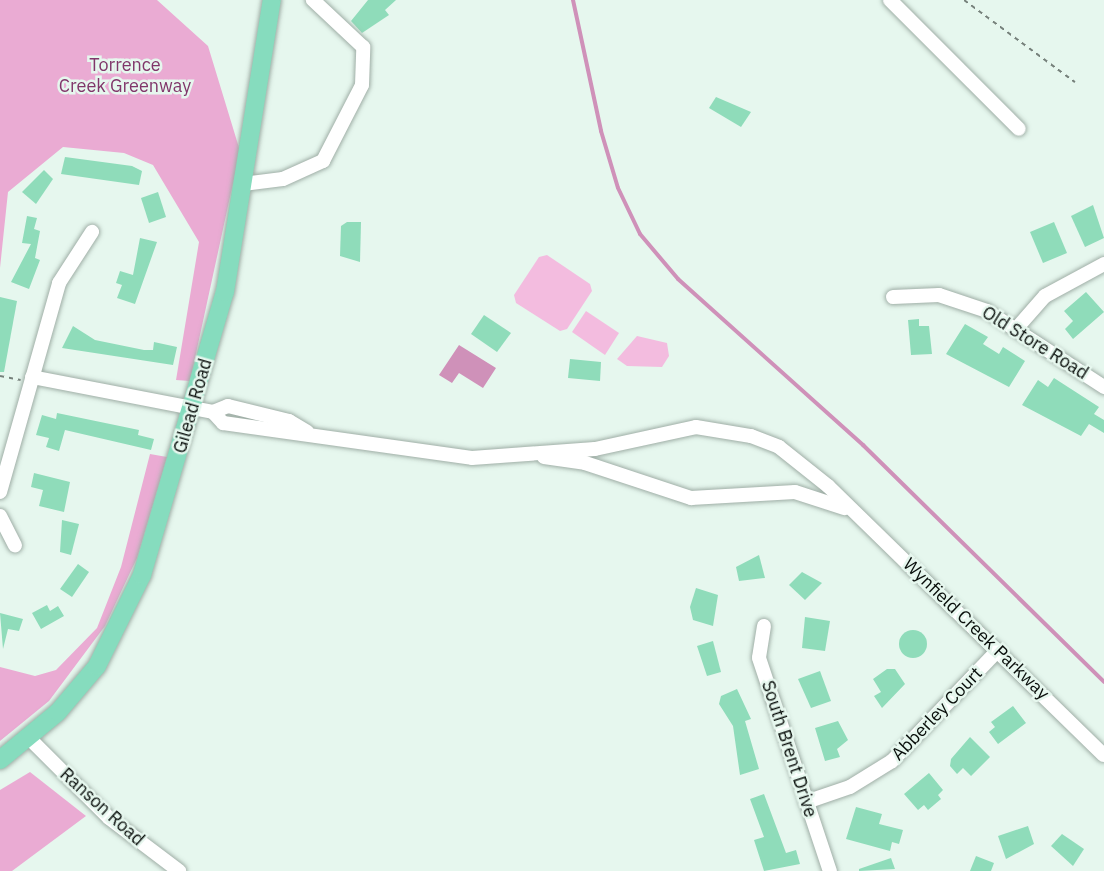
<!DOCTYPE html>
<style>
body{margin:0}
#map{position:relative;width:1104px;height:871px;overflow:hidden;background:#e6f7ee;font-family:"IBM Plex Sans",sans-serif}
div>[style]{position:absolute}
.green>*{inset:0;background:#f3bcdf}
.forest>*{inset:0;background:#eaabd3}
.water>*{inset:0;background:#cf91b9}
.stream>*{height:4px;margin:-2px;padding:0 2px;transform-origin:2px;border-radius:2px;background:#cf91b9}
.building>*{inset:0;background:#8fdcba}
.round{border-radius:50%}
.path>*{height:2px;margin-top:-1px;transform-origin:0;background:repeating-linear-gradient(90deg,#76817b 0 4.5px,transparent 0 9px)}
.roads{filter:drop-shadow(0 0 2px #9faea6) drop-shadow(0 0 2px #9faea6)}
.minor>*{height:14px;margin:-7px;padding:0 7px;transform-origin:7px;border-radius:7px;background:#fff}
.major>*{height:18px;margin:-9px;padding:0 9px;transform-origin:9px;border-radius:9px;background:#86dcbe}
span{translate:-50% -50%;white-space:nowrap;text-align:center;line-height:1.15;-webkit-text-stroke:5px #e6f7ee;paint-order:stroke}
.park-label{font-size:18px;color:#80366a}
.street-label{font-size:18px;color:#080d0a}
</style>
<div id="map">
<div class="green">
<div style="clip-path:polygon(547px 255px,590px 284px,592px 291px,567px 329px,560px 331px,516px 303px,514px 295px,539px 257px)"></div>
<div style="clip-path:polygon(586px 311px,619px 333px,605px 355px,572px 332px)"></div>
<div style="clip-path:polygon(637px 336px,667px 343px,669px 356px,662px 367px,627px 366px,617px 359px)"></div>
</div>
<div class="forest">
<div style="clip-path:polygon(0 0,157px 0,208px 46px,240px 151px,190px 381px,176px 380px,199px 242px,153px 165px,124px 153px,63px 147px,8px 192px,0 268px)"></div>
<div style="clip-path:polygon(150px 454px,167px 457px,137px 558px,105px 626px,49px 701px,0 741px,0 667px,35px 676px,56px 670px,97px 628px,121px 567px)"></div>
<div style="clip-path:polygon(30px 772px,86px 816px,12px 871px,0 871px,0 790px)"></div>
</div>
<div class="water">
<div style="clip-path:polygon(459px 345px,496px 368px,483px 388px,459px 373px,452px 383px,439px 375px)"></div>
</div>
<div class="stream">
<div style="left:573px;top:0;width:134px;rotate:77.9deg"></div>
<div style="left:601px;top:131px;width:59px;rotate:73.4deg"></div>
<div style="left:618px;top:188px;width:51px;rotate:64.4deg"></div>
<div style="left:640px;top:234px;width:59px;rotate:49.8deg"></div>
<div style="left:678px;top:279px;width:249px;rotate:41.9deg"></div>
<div style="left:863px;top:445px;width:338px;rotate:44.5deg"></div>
</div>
<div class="building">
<div style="clip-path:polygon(368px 0,396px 0,385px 10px,389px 15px,362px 33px,351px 21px)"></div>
<div style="clip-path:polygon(716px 97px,751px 112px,741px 127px,709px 108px)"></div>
<div style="clip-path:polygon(65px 157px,132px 166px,142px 171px,139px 185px,61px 174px)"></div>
<div style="clip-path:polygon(44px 170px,53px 179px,36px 204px,22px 192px)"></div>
<div style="clip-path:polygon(158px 192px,166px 217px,149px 223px,141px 198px)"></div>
<div style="clip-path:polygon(1093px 205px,1104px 238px,1085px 247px,1071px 216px)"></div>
<div style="clip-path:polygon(27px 216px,37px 218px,34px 229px,40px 231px,35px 258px,40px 260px,29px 289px,11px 282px,31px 244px,22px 243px)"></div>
<div style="clip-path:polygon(347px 222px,361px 222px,360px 262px,340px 256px,341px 226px)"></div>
<div style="clip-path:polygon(1054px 222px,1067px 253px,1043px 263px,1030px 232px)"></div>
<div style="clip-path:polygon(140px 238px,157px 242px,135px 304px,117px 298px,122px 285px,116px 283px,120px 271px,133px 275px)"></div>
<div style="clip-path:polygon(1086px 292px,1104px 312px,1073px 339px,1065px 329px,1073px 321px,1064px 311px)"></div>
<div style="clip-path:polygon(0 297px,17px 301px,4px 372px,0 372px)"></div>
<div style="clip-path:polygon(484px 315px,511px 333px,497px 352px,471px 334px)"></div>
<div style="clip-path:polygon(919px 319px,919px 326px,929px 326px,932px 354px,911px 355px,908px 320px)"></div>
<div style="clip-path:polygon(965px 324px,988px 337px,983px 344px,999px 354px,1003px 347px,1025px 361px,1009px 387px,946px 354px)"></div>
<div style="clip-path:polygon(73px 326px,95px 340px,144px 350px,153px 350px,154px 342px,177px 347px,173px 365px,62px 348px)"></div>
<div style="clip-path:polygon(570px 359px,601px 362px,600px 381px,568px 378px)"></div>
<div style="clip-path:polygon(1054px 378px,1099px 407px,1094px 414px,1104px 420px,1104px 433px,1089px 424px,1081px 436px,1022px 405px,1038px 380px,1048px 387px)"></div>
<div style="clip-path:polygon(57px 413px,139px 430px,138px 435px,154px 439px,151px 450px,65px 430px,59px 451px,46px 447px,49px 438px,36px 435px,42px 415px,56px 419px)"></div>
<div style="clip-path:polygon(34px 473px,70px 482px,64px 512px,39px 506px,43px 490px,31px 487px)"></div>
<div style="clip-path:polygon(62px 520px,79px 524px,71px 555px,60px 552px)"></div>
<div style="clip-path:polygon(759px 555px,765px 578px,739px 581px,736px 567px)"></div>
<div style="clip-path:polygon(78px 564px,89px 572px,72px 597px,60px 589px)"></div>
<div style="clip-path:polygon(802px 572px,822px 583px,805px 600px,789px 585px)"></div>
<div style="clip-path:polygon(696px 588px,718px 595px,713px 626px,693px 620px,690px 607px)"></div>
<div style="clip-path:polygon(47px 605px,50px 611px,58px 606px,64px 616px,41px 629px,32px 613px)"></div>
<div style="clip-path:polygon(0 613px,23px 619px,19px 631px,8px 629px,3px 649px)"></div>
<div style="clip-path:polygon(805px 617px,830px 621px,825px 651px,802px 648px)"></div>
<div class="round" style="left:899px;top:630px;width:28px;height:28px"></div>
<div style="clip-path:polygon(713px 641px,721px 672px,707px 676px,697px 646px)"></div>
<div style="clip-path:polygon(887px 669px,895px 669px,905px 684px,882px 708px,874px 696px,881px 692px,873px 679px)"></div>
<div style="clip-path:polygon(820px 671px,831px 701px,811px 708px,798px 679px)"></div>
<div style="clip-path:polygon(737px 689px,751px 719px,745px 721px,759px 769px,740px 775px,733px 726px,719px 704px,721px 696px)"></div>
<div style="clip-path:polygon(1013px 706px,1026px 723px,998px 744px,989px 732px,995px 727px,991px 722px)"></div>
<div style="clip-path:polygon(838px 721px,848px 740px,837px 749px,840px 757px,825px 761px,815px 728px)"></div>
<div style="clip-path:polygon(970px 737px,990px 757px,971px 776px,963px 768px,957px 774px,950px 766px,951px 759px)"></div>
<div style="clip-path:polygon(929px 773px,943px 790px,938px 795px,941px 799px,928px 810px,924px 805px,918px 810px,904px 794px)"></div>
<div style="clip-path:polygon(764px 794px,786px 853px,796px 850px,800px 864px,764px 871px,754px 840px,764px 837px,750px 799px)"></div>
<div style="clip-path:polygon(856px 807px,882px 814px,879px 824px,903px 830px,899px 844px,892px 842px,890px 851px,846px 839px)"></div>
<div style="clip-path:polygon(1028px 826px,1034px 844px,1006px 859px,998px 836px)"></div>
<div style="clip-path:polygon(1062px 834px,1084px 849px,1073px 866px,1051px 846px)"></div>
<div style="clip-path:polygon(976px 856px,994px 863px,991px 871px,970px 871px)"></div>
<div style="clip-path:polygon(891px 858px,895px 869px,859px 871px,859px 869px)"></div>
</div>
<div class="path">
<div style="left:964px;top:0;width:138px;rotate:36.5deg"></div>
<div style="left:0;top:376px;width:21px;rotate:11deg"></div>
</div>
<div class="roads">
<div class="minor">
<div style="left:890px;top:0;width:182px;rotate:45deg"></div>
<div style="left:243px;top:184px;width:40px;rotate:-7.1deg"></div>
<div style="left:283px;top:179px;width:44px;rotate:-24.2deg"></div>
<div style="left:323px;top:161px;width:85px;rotate:-62.8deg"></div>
<div style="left:362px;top:85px;width:38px;rotate:-88deg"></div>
<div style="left:363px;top:47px;width:69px;rotate:-136.8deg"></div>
<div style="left:893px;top:297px;width:46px;rotate:-2.5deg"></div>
<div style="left:939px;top:295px;width:51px;rotate:18.4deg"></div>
<div style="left:987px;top:311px;width:140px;rotate:33deg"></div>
<div style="left:1016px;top:329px;width:44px;rotate:-48.7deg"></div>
<div style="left:1045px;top:296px;width:67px;rotate:-28.5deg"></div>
<div style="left:32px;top:377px;width:184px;rotate:10.9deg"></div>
<div style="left:213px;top:412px;width:16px;rotate:-22deg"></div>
<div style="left:228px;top:406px;width:63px;rotate:13.8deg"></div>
<div style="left:289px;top:421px;width:21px;rotate:31deg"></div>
<div style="left:213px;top:412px;width:15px;rotate:48deg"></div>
<div style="left:223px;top:423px;width:251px;rotate:8deg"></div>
<div style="left:472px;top:458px;width:123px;rotate:-4.2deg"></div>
<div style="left:595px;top:449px;width:103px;rotate:-12.3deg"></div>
<div style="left:696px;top:427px;width:56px;rotate:9.3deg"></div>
<div style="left:751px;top:436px;width:30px;rotate:21deg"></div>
<div style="left:779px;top:447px;width:63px;rotate:38.5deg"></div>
<div style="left:828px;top:486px;width:385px;rotate:44.3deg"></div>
<div style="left:544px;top:457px;width:41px;rotate:8.3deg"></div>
<div style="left:585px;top:463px;width:112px;rotate:18.3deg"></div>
<div style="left:691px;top:498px;width:104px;rotate:-3.3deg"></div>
<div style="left:795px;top:492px;width:52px;rotate:18.1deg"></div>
<div style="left:0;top:492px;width:217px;rotate:-74.2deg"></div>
<div style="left:59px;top:283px;width:61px;rotate:-57.1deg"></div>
<div style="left:0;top:516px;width:33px;rotate:63deg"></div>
<div style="left:764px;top:626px;width:32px;rotate:99deg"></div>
<div style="left:759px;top:658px;width:225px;rotate:71.6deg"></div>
<div style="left:29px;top:738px;width:113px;rotate:45deg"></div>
<div style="left:109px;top:818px;width:88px;rotate:37.1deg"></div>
<div style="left:806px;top:802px;width:46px;rotate:-18.8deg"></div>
<div style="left:850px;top:787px;width:49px;rotate:-31.8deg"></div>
<div style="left:892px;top:761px;width:153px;rotate:-46.3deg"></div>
</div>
<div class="major">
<div style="left:0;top:760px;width:75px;rotate:-39.6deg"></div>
<div style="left:58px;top:712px;width:60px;rotate:-49.7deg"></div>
<div style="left:97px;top:666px;width:102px;rotate:-63.7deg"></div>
<div style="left:142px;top:575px;width:295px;rotate:-73.7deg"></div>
<div style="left:225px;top:292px;width:296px;rotate:-80.9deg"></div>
</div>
</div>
<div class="park-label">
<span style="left:125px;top:76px">Torrence<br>Creek Greenway</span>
</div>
<div class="street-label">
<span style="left:1035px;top:343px;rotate:32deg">Old Store Road</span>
<span style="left:193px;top:406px;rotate:-74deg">Gilead Road</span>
<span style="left:976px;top:629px;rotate:44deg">Wynfield Creek Parkway</span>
<span style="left:937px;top:714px;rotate:-46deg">Abberley Court</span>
<span style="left:789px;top:749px;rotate:72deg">South Brent Drive</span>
<span style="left:102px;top:807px;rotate:42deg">Ranson Road</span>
</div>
</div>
